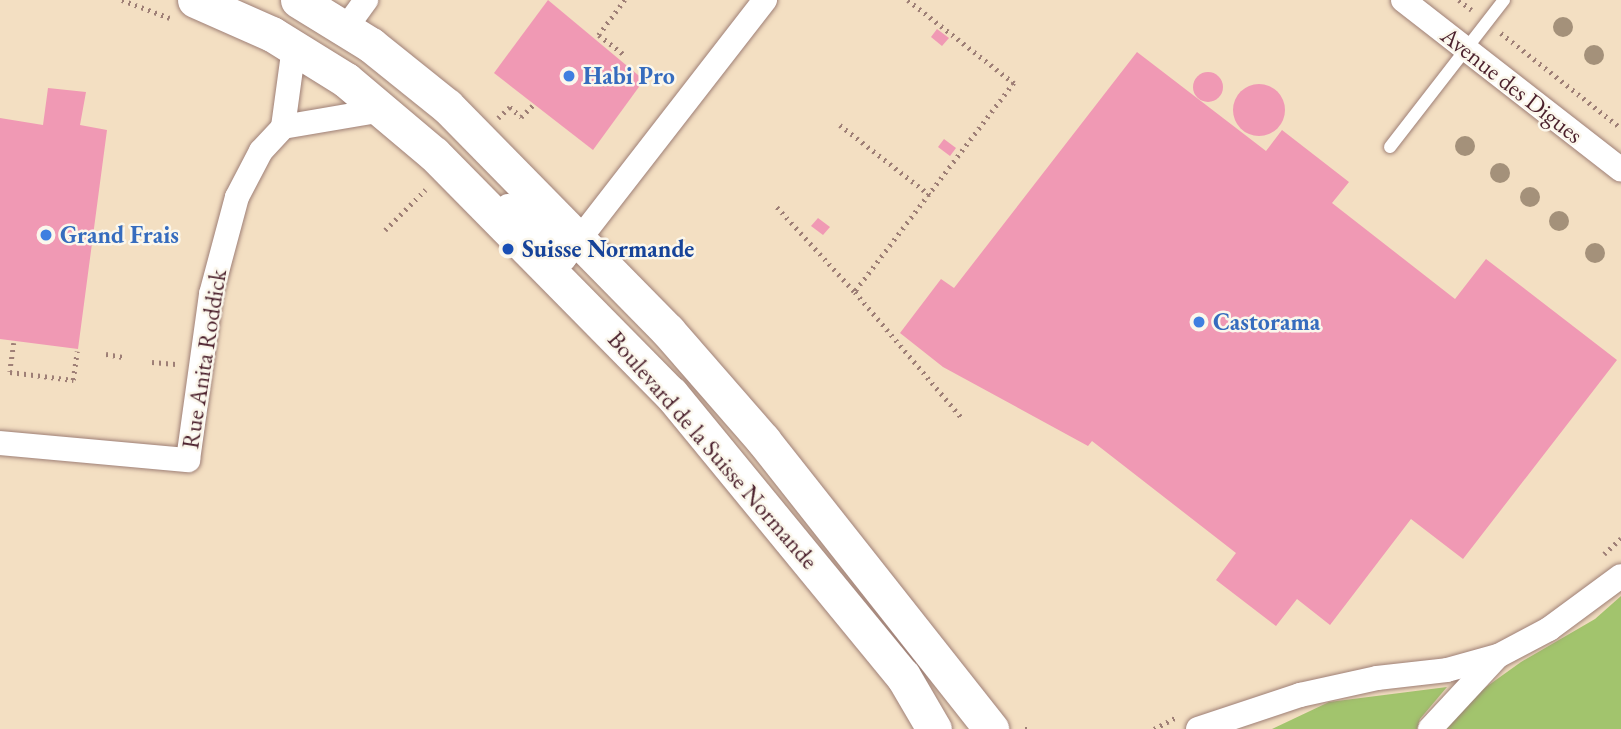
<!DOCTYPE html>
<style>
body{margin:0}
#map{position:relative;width:1621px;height:729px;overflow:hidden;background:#f3dfc2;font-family:"EB Garamond",serif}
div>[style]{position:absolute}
.green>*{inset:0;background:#a2c46d}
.building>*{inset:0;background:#f099b4}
.round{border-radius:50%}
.path>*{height:4.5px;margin-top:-2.25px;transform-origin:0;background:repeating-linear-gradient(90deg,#9e7f76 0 2px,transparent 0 7px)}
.roads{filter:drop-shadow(0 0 2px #9e7f76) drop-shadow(0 0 2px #9e7f76)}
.lane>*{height:12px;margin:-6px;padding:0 6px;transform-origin:6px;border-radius:6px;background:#fff}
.street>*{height:24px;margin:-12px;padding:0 12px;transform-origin:12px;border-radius:12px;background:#fff}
.secondary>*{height:35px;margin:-17.5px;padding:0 17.5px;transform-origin:17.5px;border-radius:17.5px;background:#fff}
.trees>*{width:20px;height:20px;margin:-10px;border-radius:50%;background:#a4917a}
.dots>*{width:19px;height:19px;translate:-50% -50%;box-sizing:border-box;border:4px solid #fbf7ec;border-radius:50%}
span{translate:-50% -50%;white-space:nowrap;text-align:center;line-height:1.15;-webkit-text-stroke:5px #fbf7ec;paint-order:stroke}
.shop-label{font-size:24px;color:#366cbe;font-weight:700}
.left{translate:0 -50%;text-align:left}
.street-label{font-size:24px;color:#4a1f2b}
.transit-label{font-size:24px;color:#164399;font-weight:700}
</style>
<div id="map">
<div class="green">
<div style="clip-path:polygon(1621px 596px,1621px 729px,1444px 729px,1457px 711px,1486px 687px,1521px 662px,1595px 619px)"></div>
<div style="clip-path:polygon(1447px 687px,1420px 719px,1417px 729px,1272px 729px,1329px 702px)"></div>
</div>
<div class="building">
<div style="clip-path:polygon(548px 0,644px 80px,593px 150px,494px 73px)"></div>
<div style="clip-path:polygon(937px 29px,949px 38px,942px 46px,931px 37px)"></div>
<div style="clip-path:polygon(1137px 52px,1266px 151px,1282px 130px,1349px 182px,1332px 203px,1455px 299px,1486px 259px,1617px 360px,1463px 559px,1411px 519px,1330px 625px,1297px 599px,1276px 626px,1216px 580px,1236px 553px,1092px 441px,1088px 446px,943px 367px,900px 333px,941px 279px,954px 288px)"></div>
<div class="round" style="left:1193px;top:72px;width:30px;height:30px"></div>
<div class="round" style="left:1233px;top:84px;width:52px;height:52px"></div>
<div style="clip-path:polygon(48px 88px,86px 92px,80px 125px,107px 130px,78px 349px,0 339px,0 118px,43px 125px)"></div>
<div style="clip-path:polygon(944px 139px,956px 148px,950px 156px,938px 147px)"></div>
<div style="clip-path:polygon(818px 218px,830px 227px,823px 235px,811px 226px)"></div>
</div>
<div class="path">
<div style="left:122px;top:0;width:51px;rotate:20.6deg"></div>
<div style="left:625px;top:0;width:44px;rotate:126.6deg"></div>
<div style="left:599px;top:35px;width:33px;rotate:38deg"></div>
<div style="left:908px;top:0;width:135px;rotate:38.1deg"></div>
<div style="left:1014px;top:83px;width:263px;rotate:127.3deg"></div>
<div style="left:855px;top:292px;width:164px;rotate:49.7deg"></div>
<div style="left:1459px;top:0;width:16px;rotate:38deg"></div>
<div style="left:1501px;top:33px;width:153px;rotate:38.4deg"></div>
<div style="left:498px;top:118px;width:16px;rotate:-43deg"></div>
<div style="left:510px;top:107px;width:15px;rotate:42deg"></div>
<div style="left:521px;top:117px;width:18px;rotate:-45deg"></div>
<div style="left:840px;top:125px;width:114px;rotate:37.9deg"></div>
<div style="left:777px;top:207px;width:115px;rotate:47.5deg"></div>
<div style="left:385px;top:230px;width:57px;rotate:-45deg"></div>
<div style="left:14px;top:343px;width:29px;rotate:98deg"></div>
<div style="left:10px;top:372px;width:64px;rotate:7.2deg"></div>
<div style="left:73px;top:380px;width:29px;rotate:-82deg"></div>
<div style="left:106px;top:354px;width:17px;rotate:10deg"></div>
<div style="left:152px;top:362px;width:24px;rotate:5deg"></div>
<div style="left:1604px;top:554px;width:23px;rotate:-43deg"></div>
<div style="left:1025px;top:729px;width:5px"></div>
<div style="left:1154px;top:729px;width:24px;rotate:-28deg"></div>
</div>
<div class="roads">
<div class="lane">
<div style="left:1390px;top:147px;width:186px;rotate:-52.2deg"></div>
</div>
<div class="street">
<div style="left:1403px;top:0;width:276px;rotate:37.9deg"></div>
<div style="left:345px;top:29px;width:36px;rotate:-54deg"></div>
<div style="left:283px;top:127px;width:100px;rotate:-9.7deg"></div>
<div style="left:508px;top:206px;width:77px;rotate:43.4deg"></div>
<div style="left:564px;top:259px;width:328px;rotate:-52.2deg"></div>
<div style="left:0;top:443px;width:189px;rotate:5.2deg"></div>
<div style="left:188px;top:460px;width:168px;rotate:-82.1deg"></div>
<div style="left:211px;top:294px;width:100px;rotate:-75deg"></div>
<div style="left:237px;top:197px;width:52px;rotate:-62.4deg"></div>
<div style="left:261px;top:151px;width:33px;rotate:-47deg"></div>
<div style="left:283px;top:127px;width:81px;rotate:-82.2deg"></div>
<div style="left:1198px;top:729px;width:108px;rotate:-18.4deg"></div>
<div style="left:1300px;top:695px;width:79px;rotate:-12.4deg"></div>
<div style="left:1377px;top:678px;width:70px;rotate:-6.5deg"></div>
<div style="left:1447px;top:670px;width:53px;rotate:-15.4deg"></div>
<div style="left:1498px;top:656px;width:58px;rotate:-27.9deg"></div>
<div style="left:1549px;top:629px;width:89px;rotate:-36.4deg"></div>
<div style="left:1430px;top:729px;width:98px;rotate:-47.1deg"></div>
</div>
<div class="secondary">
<div style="left:195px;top:0;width:84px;rotate:23.8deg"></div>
<div style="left:272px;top:34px;width:87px;rotate:31.9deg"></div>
<div style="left:346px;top:80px;width:115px;rotate:40.1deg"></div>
<div style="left:434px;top:154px;width:337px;rotate:45.4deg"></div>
<div style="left:671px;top:394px;width:365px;rotate:50.6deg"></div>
<div style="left:903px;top:676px;width:61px;rotate:59.7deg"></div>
<div style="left:298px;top:0;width:86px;rotate:31.7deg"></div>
<div style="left:371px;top:45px;width:97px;rotate:38.8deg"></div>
<div style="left:447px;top:106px;width:315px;rotate:45.5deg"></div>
<div style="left:668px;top:331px;width:145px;rotate:48.9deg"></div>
<div style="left:763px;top:440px;width:368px;rotate:51.7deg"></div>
</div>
</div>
<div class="trees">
<div style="left:1563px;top:27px"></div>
<div style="left:1594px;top:55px"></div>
<div style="left:1465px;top:146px"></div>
<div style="left:1500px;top:173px"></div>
<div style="left:1530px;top:197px"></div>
<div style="left:1559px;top:221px"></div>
<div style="left:1595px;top:253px"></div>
</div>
<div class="dots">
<div style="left:569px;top:76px;background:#3f7fe0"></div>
<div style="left:46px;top:235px;background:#3f7fe0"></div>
<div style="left:508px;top:249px;background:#1a4fb4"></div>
<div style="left:1199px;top:322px;background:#3f7fe0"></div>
</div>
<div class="shop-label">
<span class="left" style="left:583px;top:76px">Habi Pro</span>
<span class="left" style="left:60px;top:235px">Grand Frais</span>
<span class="left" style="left:1213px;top:322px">Castorama</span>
</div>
<div class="street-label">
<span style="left:1512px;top:85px;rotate:38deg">Avenue des Digues</span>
<span style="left:204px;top:359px;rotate:-81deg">Rue Anita Roddick</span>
<span style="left:713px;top:450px;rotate:49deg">Boulevard de la Suisse Normande</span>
</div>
<div class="transit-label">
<span class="left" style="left:522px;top:249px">Suisse Normande</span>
</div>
</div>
